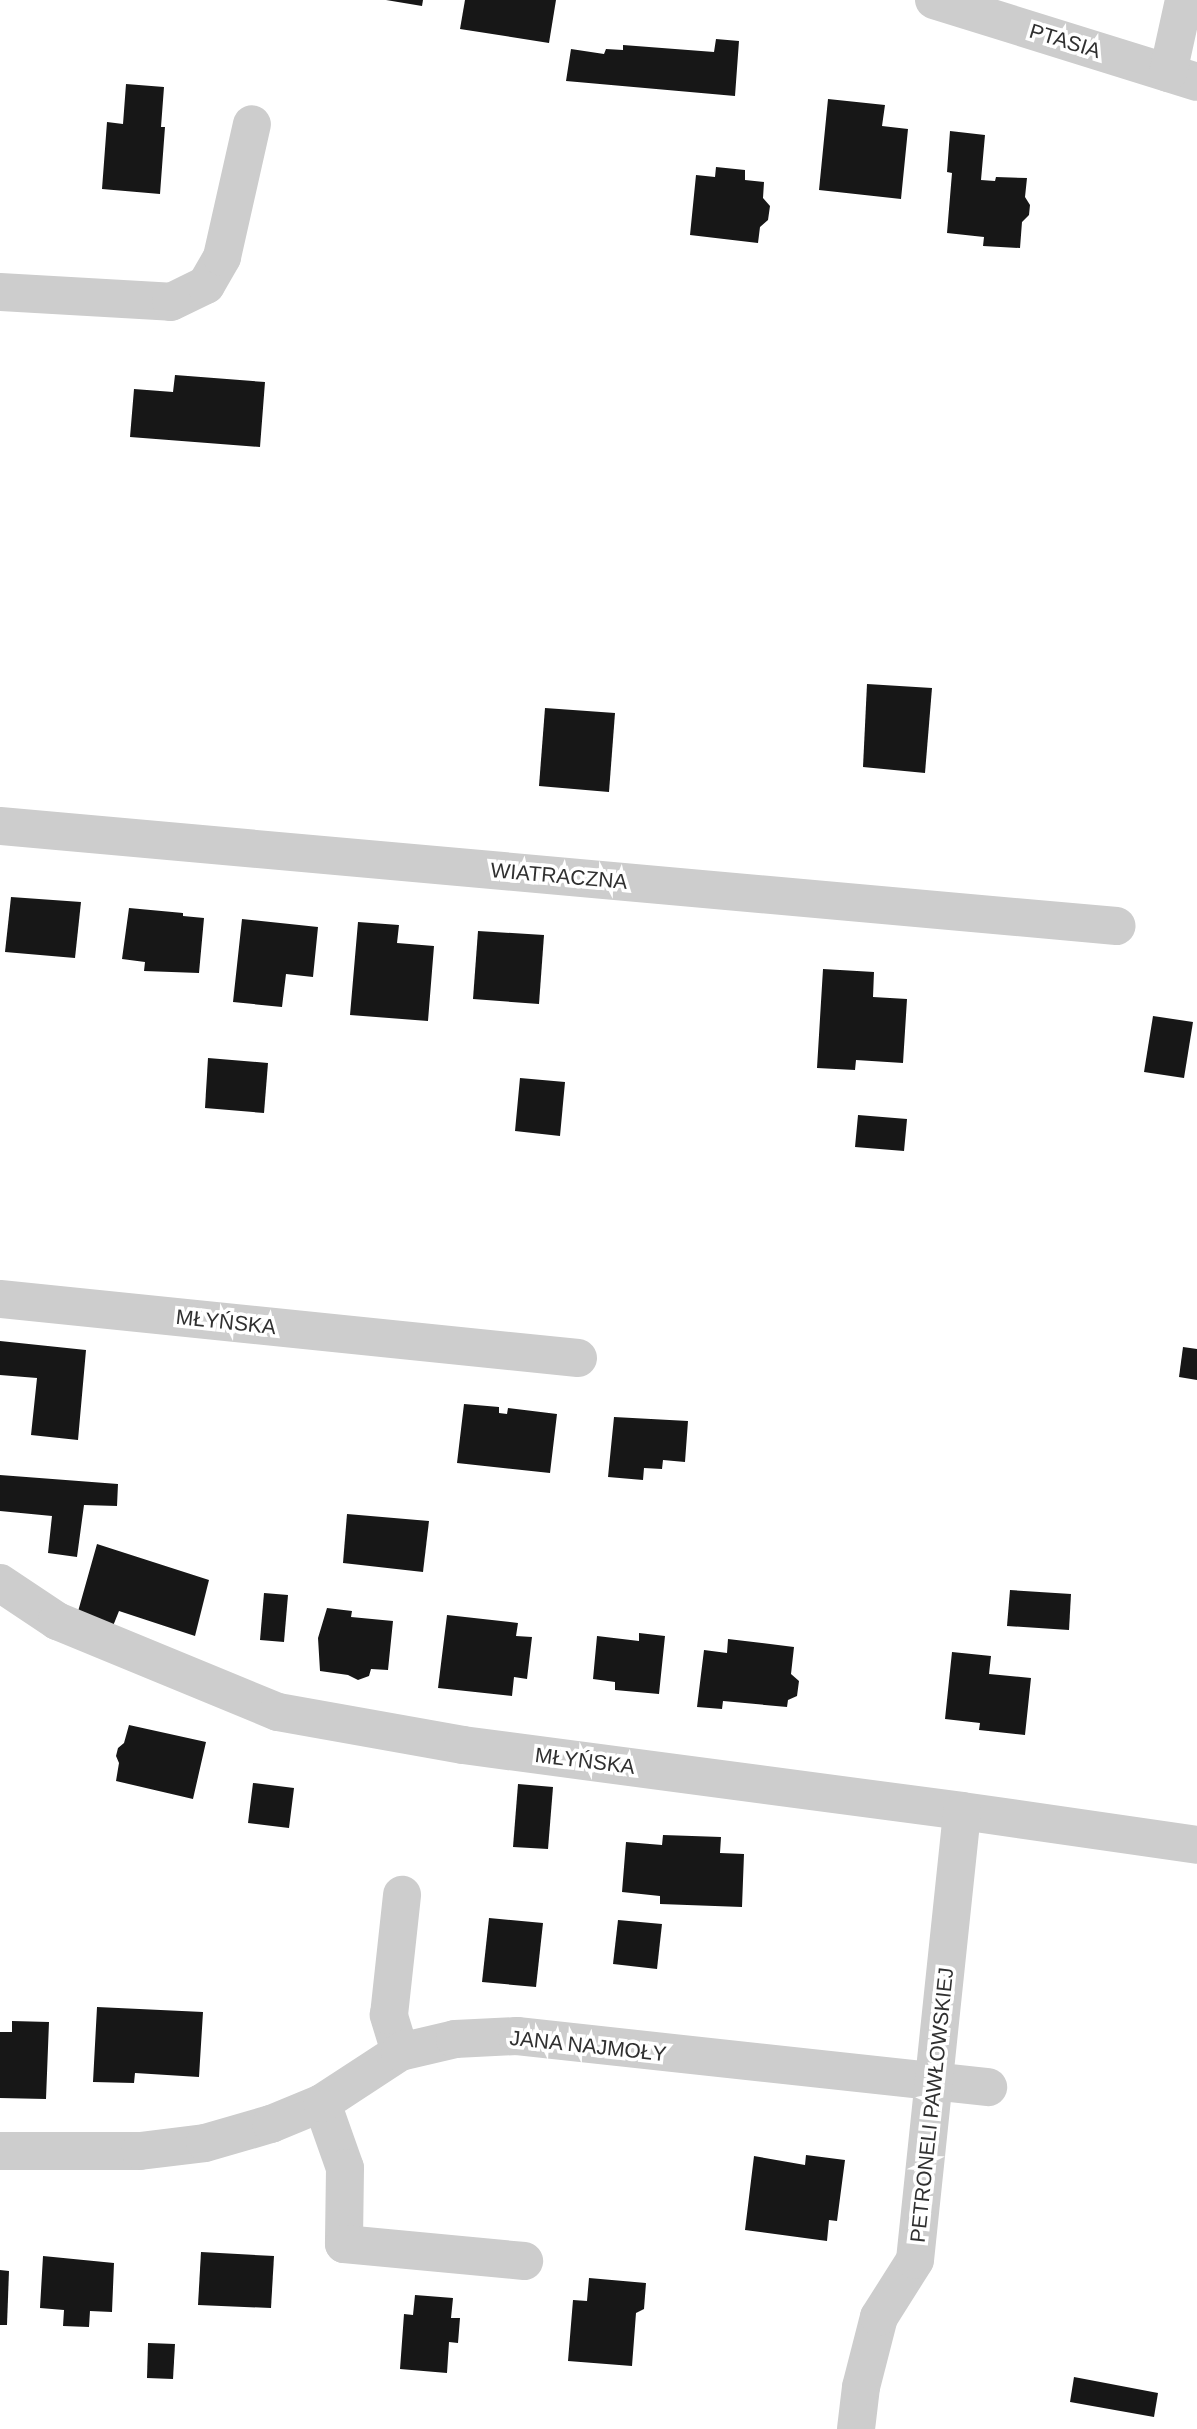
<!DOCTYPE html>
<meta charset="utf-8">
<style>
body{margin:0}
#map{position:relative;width:1197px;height:2429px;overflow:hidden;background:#fff;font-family:Helvetica,sans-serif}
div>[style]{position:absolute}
.building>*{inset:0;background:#171717}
.minor>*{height:38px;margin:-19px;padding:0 19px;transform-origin:19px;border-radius:19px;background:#cdcdcd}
span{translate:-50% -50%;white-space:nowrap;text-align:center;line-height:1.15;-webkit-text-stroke:7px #fff;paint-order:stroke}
.street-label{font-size:21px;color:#303030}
</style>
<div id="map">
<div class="building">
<div style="clip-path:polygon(386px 0,423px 0,422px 6px)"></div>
<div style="clip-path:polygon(465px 0,556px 0,549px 43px,460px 29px)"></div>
<div style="clip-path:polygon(716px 39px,739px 41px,735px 96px,566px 81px,571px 49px,604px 54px,606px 49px,623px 50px,623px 45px,714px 52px)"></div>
<div style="clip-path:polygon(126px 84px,164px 87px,161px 127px,165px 127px,160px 194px,102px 189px,107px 122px,123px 124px)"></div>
<div style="clip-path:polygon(828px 99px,885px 105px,882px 126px,908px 129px,901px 199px,819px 190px)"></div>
<div style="clip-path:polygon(950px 131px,985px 135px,981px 180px,995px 181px,996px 177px,1027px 178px,1025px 197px,1030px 205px,1029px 215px,1022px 222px,1020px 248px,983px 246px,984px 237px,947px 233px,952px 173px,947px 172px)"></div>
<div style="clip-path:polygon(716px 167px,745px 170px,745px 180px,764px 182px,763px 198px,770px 206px,768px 220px,760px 227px,758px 243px,690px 235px,696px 175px,715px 177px)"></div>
<div style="clip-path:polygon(175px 375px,265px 382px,260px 447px,130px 437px,134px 389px,173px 392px)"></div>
<div style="clip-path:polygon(867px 684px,932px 688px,925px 773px,863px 767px)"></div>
<div style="clip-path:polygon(545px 708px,615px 713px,609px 792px,539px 786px)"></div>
<div style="clip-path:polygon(11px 897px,81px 902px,75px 958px,5px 952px)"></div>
<div style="clip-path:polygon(129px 908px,183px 913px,183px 916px,204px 918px,199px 973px,144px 971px,145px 962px,122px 959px)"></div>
<div style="clip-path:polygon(242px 919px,318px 927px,313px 977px,286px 974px,282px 1007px,233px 1002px)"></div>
<div style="clip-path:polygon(358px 922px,399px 925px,397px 943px,434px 946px,428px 1021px,350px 1015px)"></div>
<div style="clip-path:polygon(478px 931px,544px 935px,539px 1004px,473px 999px)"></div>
<div style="clip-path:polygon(823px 969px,874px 972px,873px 997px,907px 999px,903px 1063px,856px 1060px,855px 1070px,817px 1068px)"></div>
<div style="clip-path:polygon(1153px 1016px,1193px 1022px,1184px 1078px,1144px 1072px)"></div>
<div style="clip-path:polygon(208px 1058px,268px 1063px,264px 1113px,205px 1108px)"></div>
<div style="clip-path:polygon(520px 1078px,565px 1082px,560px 1136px,515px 1131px)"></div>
<div style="clip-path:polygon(858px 1115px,907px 1119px,904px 1151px,855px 1147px)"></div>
<div style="clip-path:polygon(0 1341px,86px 1350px,78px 1440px,31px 1435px,37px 1378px,0 1375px)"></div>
<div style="clip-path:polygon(1183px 1347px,1197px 1349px,1197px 1380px,1179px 1377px)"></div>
<div style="clip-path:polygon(464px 1404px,499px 1407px,499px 1413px,507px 1414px,508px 1408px,557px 1414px,550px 1473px,457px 1463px)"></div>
<div style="clip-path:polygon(614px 1417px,688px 1421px,685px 1462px,663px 1460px,662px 1469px,644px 1468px,643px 1480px,608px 1477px)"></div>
<div style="clip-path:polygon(0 1475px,118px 1484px,117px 1506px,84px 1505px,77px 1557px,48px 1553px,52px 1516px,0 1511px)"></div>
<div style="clip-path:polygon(347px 1514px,429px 1521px,423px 1572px,343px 1563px)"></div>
<div style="clip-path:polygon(97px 1544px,209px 1580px,195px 1636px,119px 1611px,113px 1626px,77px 1615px)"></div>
<div style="clip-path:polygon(1010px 1590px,1071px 1594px,1069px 1630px,1007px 1626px)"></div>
<div style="clip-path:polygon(264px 1593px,288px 1595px,284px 1642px,260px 1640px)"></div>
<div style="clip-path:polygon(327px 1608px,352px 1611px,351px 1617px,393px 1621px,388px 1670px,371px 1669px,369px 1676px,358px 1680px,348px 1675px,320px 1671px,318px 1638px)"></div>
<div style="clip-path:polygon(447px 1615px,518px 1623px,516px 1636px,532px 1637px,527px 1679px,514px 1677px,512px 1696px,438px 1688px)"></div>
<div style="clip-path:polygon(639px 1633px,665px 1636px,659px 1694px,615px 1690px,615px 1682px,593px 1679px,597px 1636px,639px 1641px)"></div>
<div style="clip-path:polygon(728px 1639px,794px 1647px,791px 1674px,799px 1681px,797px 1696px,788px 1700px,787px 1707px,723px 1701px,722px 1709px,697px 1707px,704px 1650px,727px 1653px)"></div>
<div style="clip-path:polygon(952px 1652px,991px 1656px,989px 1674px,1031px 1678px,1025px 1735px,979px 1730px,980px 1723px,945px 1719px)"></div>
<div style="clip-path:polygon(129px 1725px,206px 1742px,193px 1799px,116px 1781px,119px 1763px,116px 1756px,118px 1748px,124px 1743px)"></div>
<div style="clip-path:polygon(253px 1783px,294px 1788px,289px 1828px,248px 1823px)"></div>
<div style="clip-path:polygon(518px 1784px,553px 1787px,548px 1849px,513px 1847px)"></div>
<div style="clip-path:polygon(663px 1835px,721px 1837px,720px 1853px,744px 1854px,742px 1907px,660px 1904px,660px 1896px,622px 1892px,626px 1842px,662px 1845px)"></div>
<div style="clip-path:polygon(489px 1918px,543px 1923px,536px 1987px,482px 1982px)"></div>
<div style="clip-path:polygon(618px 1920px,662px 1924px,657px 1969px,613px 1964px)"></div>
<div style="clip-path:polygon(97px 2007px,203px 2012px,199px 2077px,135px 2073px,134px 2083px,93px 2082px)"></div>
<div style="clip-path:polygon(12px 2021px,49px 2022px,46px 2099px,0 2098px,0 2032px,12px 2032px)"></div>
<div style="clip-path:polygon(806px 2155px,845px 2160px,837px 2221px,829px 2220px,827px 2241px,745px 2230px,754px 2156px,805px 2165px)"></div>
<div style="clip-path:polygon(201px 2252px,274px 2256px,271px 2308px,198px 2305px)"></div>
<div style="clip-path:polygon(43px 2256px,114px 2263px,112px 2312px,90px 2311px,89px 2327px,63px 2326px,64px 2310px,40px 2308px)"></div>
<div style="clip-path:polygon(0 2270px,9px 2271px,7px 2325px,0 2325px)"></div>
<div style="clip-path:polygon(589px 2278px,646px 2283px,644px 2309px,636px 2313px,632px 2366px,568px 2361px,573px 2300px,587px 2301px)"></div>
<div style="clip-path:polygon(415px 2295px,453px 2298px,451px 2318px,460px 2318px,458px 2343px,449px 2342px,447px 2373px,400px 2369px,404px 2314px,413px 2315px)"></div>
<div style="clip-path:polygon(148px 2343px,175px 2344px,173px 2379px,147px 2378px)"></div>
<div style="clip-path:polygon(1074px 2377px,1158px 2393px,1154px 2417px,1070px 2402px)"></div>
</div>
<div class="minor">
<div style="left:934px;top:0;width:275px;rotate:17.3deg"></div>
<div style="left:1168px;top:73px;width:75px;rotate:-77.6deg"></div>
<div style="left:0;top:292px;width:171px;rotate:3.3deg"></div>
<div style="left:171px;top:302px;width:39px;rotate:-26deg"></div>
<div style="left:206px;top:285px;width:32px;rotate:-60deg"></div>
<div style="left:222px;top:257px;width:136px;rotate:-77.3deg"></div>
<div style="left:0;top:826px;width:1121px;rotate:5.12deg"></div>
<div style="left:0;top:1299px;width:581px;rotate:5.83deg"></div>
<div style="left:0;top:1583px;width:69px;rotate:33.7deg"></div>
<div style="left:57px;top:1621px;width:239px;rotate:22.4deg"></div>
<div style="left:278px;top:1712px;width:188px;rotate:10.1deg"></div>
<div style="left:463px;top:1745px;width:503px;rotate:7.53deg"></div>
<div style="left:962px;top:1811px;width:237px;rotate:8.2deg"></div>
<div style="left:400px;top:2052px;width:39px;rotate:-107deg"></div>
<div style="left:389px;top:2015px;width:121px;rotate:-83.8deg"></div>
<div style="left:322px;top:2103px;width:69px;rotate:70.5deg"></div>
<div style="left:345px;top:2168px;width:76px;rotate:90.8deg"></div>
<div style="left:344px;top:2244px;width:181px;rotate:5.4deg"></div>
<div style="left:0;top:2151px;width:140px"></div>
<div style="left:140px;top:2151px;width:65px;rotate:-7deg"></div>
<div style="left:205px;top:2143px;width:69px;rotate:-16.1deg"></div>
<div style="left:271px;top:2124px;width:55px;rotate:-22.4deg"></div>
<div style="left:322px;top:2103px;width:93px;rotate:-33.2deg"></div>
<div style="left:400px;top:2052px;width:57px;rotate:-13.3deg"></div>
<div style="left:455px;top:2039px;width:62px;rotate:-2.8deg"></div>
<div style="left:517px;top:2036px;width:474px;rotate:6.2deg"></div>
<div style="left:856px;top:2429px;width:42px;rotate:-83.2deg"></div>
<div style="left:861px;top:2387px;width:72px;rotate:-75.6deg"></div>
<div style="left:879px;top:2317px;width:67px;rotate:-57.7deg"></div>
<div style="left:915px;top:2260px;width:451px;rotate:-84deg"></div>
</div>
<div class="street-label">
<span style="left:1065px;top:41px;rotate:17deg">PTASIA</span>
<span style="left:559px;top:876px;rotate:5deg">WIATRACZNA</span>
<span style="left:226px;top:1322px;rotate:6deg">MŁYŃSKA</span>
<span style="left:585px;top:1761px;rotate:7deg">MŁYŃSKA</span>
<span style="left:588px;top:2046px;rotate:6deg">JANA NAJMOŁY</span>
<span style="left:932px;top:2105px;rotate:-84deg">PETRONELI PAWŁOWSKIEJ</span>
</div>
</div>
